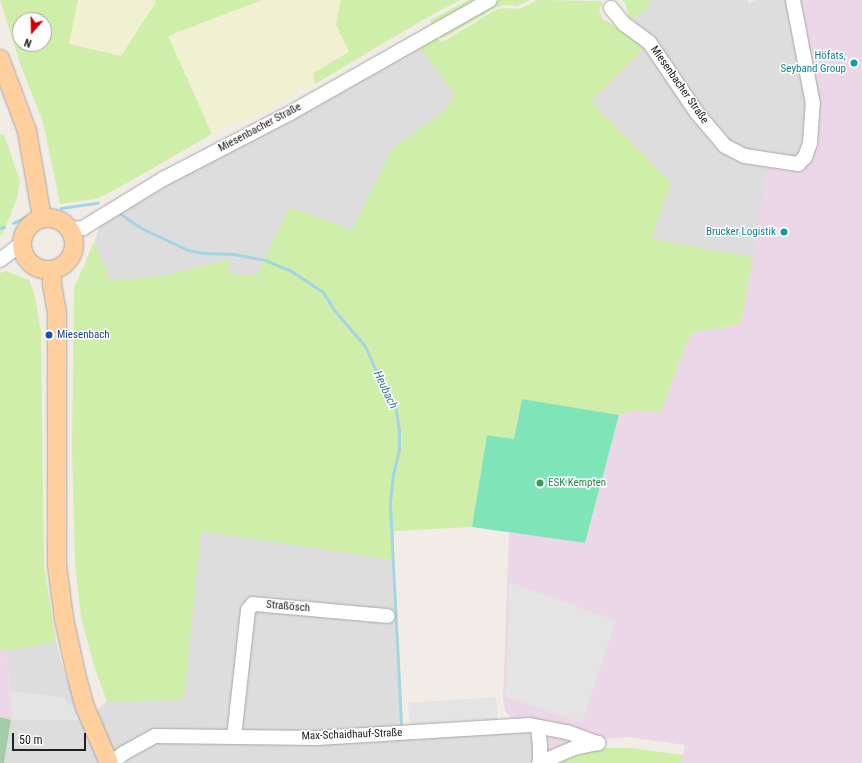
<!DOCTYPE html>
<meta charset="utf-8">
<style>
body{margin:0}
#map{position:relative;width:862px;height:763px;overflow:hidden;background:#f1ede6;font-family:"Roboto Condensed",sans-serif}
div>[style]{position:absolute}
.residential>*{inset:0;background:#dedddd}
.industrial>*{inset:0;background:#ebd7e8}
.farmland>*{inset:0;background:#f0f1d0}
.grass>*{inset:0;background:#ceeea9}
.cemetery>*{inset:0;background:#a5cca9}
.pitch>*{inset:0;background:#7fe5b9}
.parking>*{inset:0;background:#e4e4e4}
.stream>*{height:3px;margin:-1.5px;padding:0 1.5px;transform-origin:1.5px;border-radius:1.5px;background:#a3d6e2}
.roads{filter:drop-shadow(0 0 1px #a7a7a7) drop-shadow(0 0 1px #a7a7a7)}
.minor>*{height:14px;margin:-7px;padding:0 7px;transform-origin:7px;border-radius:7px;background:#fff}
.major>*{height:18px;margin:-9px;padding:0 9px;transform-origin:9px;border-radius:9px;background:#ffd09d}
.major>.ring{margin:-9px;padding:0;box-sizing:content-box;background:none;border:18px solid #ffd09d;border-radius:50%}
.dots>*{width:11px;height:11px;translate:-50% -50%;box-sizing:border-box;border:2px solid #fff;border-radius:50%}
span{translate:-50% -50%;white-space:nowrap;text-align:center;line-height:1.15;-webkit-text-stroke:3px #fff;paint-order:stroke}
.culture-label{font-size:11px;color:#0d838f}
.right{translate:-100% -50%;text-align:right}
.street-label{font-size:11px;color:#202020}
.transit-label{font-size:11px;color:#164399}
.left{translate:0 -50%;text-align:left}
.leisure-label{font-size:11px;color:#27864d}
.water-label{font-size:12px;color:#4078a6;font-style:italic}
.north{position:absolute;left:12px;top:12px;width:40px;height:40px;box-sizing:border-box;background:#fff;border:1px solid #a6a6a6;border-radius:50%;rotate:200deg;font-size:11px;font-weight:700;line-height:16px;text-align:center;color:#202020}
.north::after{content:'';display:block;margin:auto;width:14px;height:18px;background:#d0000a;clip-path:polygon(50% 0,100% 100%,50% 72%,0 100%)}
.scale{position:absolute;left:12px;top:733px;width:74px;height:18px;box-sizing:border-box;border:2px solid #202020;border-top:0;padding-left:5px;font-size:12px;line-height:14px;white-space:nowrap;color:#202020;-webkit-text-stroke:3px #fff;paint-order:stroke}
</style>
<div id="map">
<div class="residential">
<div style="clip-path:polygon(649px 0,747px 0,749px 3px,755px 0,789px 0,809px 104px,802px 156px,768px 165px,753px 257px,651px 239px,591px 101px,647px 45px,630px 21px,649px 8px)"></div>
<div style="clip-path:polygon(419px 47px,455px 93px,444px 111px,392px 149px,352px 231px,290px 207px,256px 276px,229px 273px,229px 259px,167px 275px,111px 281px,94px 242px,100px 226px,167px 183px)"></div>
<div style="clip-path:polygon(201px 531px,394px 560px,403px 736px,526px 729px,535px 740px,533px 761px,529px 763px,4px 763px,11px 720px,7px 719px,11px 714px,7px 651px,56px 641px,65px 676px,87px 721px,107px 701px,184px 700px)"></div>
</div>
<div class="industrial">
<div style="clip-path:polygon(797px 0,862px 0,862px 763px,681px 763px,685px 745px,628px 737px,591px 740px,533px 761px,535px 740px,526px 729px,514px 721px,505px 711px,503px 700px,509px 531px,585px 543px,619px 415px,635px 410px,660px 413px,691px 333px,741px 324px,768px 165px,799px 169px,814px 143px)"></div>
<div style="clip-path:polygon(0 649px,7px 651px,11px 714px,7px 719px,0 717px)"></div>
</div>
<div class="farmland">
<div style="clip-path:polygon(78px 0,154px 0,156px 2px,121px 56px,69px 44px)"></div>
<div style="clip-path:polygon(262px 0,341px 0,336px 24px,349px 52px,313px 73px,315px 84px,254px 117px,212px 134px,168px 36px)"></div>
</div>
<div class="grass">
<div style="clip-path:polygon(evenodd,0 0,78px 0,69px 44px,121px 56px,156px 2px,154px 0,262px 0,168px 36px,212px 134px,127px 183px,99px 198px,60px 204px,43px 122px,21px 66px,0 0,20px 20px,44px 20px,44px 44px,20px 44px,20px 20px)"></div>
<div style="clip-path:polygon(341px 0,460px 0,426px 18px,315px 84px,313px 73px,349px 52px,336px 24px)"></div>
<div style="clip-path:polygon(469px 0,479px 0,432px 25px,430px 20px)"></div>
<div style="clip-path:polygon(498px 0,530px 0,517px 6px,504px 5px,495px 8px,445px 37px,441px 38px,439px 35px)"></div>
<div style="clip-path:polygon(538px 0,600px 1px,603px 3px,599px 10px,602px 18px,616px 27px,625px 28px,647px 45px,591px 101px,671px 183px,651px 239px,753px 257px,741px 324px,691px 333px,660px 413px,635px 410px,619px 415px,522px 399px,514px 439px,487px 436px,472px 527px,394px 531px,394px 560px,201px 531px,184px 700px,107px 701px,95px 669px,81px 618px,75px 562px,72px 447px,74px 288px,94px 242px,111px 281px,167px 275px,230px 259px,229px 273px,256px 276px,290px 207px,352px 230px,392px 149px,444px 111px,454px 93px,419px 47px,436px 37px,440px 41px,446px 40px,495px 10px,504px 8px,519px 9px)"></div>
<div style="clip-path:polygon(622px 0,649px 0,649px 8px,630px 21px,625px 3px)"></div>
<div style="clip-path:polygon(0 134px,4px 135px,20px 181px,17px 198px,2px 236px,0 235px)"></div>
<div style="clip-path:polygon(6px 271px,29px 280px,35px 296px,41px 332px,44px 565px,56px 641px,7px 651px,0 649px,0 273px)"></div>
<div style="clip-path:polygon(606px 748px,630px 748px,683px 755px,681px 763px,559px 763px,558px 761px)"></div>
</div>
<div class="cemetery">
<div style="clip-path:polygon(0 717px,11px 720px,4px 763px,0 763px)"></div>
</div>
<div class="pitch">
<div style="clip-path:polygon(522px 399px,619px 415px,585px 543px,472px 527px,487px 435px,514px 439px)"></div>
</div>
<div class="parking">
<div style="clip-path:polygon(509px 582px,616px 621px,582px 723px,506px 697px)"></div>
<div style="clip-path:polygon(10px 691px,62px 697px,76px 710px,79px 720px,11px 720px)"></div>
<div style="clip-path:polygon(496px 697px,498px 720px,410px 725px,408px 703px)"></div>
</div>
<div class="stream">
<div style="left:61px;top:208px;width:37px;rotate:-8deg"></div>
<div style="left:119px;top:213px;width:29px;rotate:34deg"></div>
<div style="left:143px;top:229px;width:50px;rotate:25deg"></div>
<div style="left:188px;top:250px;width:15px;rotate:11deg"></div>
<div style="left:203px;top:253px;width:31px;rotate:2deg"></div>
<div style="left:234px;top:254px;width:32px;rotate:11deg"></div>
<div style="left:265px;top:260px;width:28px;rotate:23deg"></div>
<div style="left:291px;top:271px;width:38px;rotate:33deg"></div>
<div style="left:323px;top:292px;width:22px;rotate:58deg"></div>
<div style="left:335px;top:311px;width:46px;rotate:49.4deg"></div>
<div style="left:365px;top:346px;width:45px;rotate:66.3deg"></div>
<div style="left:383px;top:387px;width:26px;rotate:61deg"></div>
<div style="left:396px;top:410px;width:21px;rotate:82deg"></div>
<div style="left:399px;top:431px;width:18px;rotate:90deg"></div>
<div style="left:399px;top:449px;width:26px;rotate:103deg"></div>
<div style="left:393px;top:474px;width:31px;rotate:96deg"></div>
<div style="left:390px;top:505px;width:220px;rotate:87.1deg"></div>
<div style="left:13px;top:223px;width:18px;rotate:-27deg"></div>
<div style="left:0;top:228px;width:4px;rotate:-14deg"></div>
</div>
<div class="roads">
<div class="minor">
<div style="left:611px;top:8px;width:21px;rotate:51deg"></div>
<div style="left:624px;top:24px;width:31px;rotate:36deg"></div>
<div style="left:649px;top:42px;width:86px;rotate:55.9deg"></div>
<div style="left:697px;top:113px;width:43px;rotate:49.7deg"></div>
<div style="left:725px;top:146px;width:22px;rotate:27deg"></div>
<div style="left:745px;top:156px;width:54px;rotate:8.6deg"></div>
<div style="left:798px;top:164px;width:10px;rotate:-45deg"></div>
<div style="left:805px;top:157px;width:15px;rotate:-70deg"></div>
<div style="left:810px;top:143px;width:39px;rotate:-86deg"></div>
<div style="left:813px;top:104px;width:106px;rotate:-100.9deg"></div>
<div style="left:70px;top:229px;width:13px;rotate:-4deg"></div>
<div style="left:83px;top:228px;width:94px;rotate:-31.5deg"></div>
<div style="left:163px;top:179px;width:145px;rotate:-27.4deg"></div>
<div style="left:292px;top:112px;width:227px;rotate:-29.5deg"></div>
<div style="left:0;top:260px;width:26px;rotate:-37deg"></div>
<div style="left:538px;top:727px;width:18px;rotate:84deg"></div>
<div style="left:540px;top:745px;width:18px;rotate:90deg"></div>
<div style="left:234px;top:737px;width:128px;rotate:-83.7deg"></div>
<div style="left:248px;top:610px;width:8px;rotate:-50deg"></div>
<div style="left:253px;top:604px;width:135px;rotate:5.1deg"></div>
<div style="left:111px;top:763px;width:16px;rotate:-38deg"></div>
<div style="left:124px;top:753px;width:35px;rotate:-29deg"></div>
<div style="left:155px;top:736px;width:162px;rotate:0.7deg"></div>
<div style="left:317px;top:738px;width:213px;rotate:-3.5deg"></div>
<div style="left:530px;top:725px;width:38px;rotate:11deg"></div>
<div style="left:567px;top:732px;width:33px;rotate:20deg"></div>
<div style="left:539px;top:763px;width:38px;rotate:-23deg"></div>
<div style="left:574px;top:748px;width:25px;rotate:-12deg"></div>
</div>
<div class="major">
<div style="left:0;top:59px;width:77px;rotate:69.4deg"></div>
<div style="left:27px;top:131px;width:88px;rotate:80.2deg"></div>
<div class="ring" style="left:22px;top:218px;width:34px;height:34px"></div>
<div style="left:52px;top:270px;width:14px;rotate:90deg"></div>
<div style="left:52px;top:284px;width:29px;rotate:80deg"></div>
<div style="left:57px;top:313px;width:252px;rotate:90deg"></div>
<div style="left:57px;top:565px;width:54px;rotate:82.6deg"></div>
<div style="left:64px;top:619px;width:56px;rotate:77.7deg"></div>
<div style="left:76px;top:674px;width:34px;rotate:75deg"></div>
<div style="left:85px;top:707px;width:61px;rotate:66.8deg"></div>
</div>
</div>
<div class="dots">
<div style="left:854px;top:63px;background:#0f9aa8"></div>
<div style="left:784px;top:232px;background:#0f9aa8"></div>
<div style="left:49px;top:335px;background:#1a4fb4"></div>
<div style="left:540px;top:483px;background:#2e9e5b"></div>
</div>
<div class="culture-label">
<span class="right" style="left:846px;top:63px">Höfats,<br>Seyband Group</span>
<span class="right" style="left:776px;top:232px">Brucker Logistik</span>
</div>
<div class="street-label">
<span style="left:679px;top:85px;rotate:55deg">Miesenbacher Straße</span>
<span style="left:260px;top:128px;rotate:-28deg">Miesenbacher Straße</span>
<span style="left:288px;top:607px;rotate:5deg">Straßösch</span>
<span style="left:352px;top:735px;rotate:-2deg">Max-Schaidhauf-Straße</span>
</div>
<div class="transit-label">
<span class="left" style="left:57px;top:335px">Miesenbach</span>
</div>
<div class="leisure-label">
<span class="left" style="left:548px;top:483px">ESK Kempten</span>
</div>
<div class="water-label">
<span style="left:385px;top:390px;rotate:65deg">Heubach</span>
</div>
<div class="north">N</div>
<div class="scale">50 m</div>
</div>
